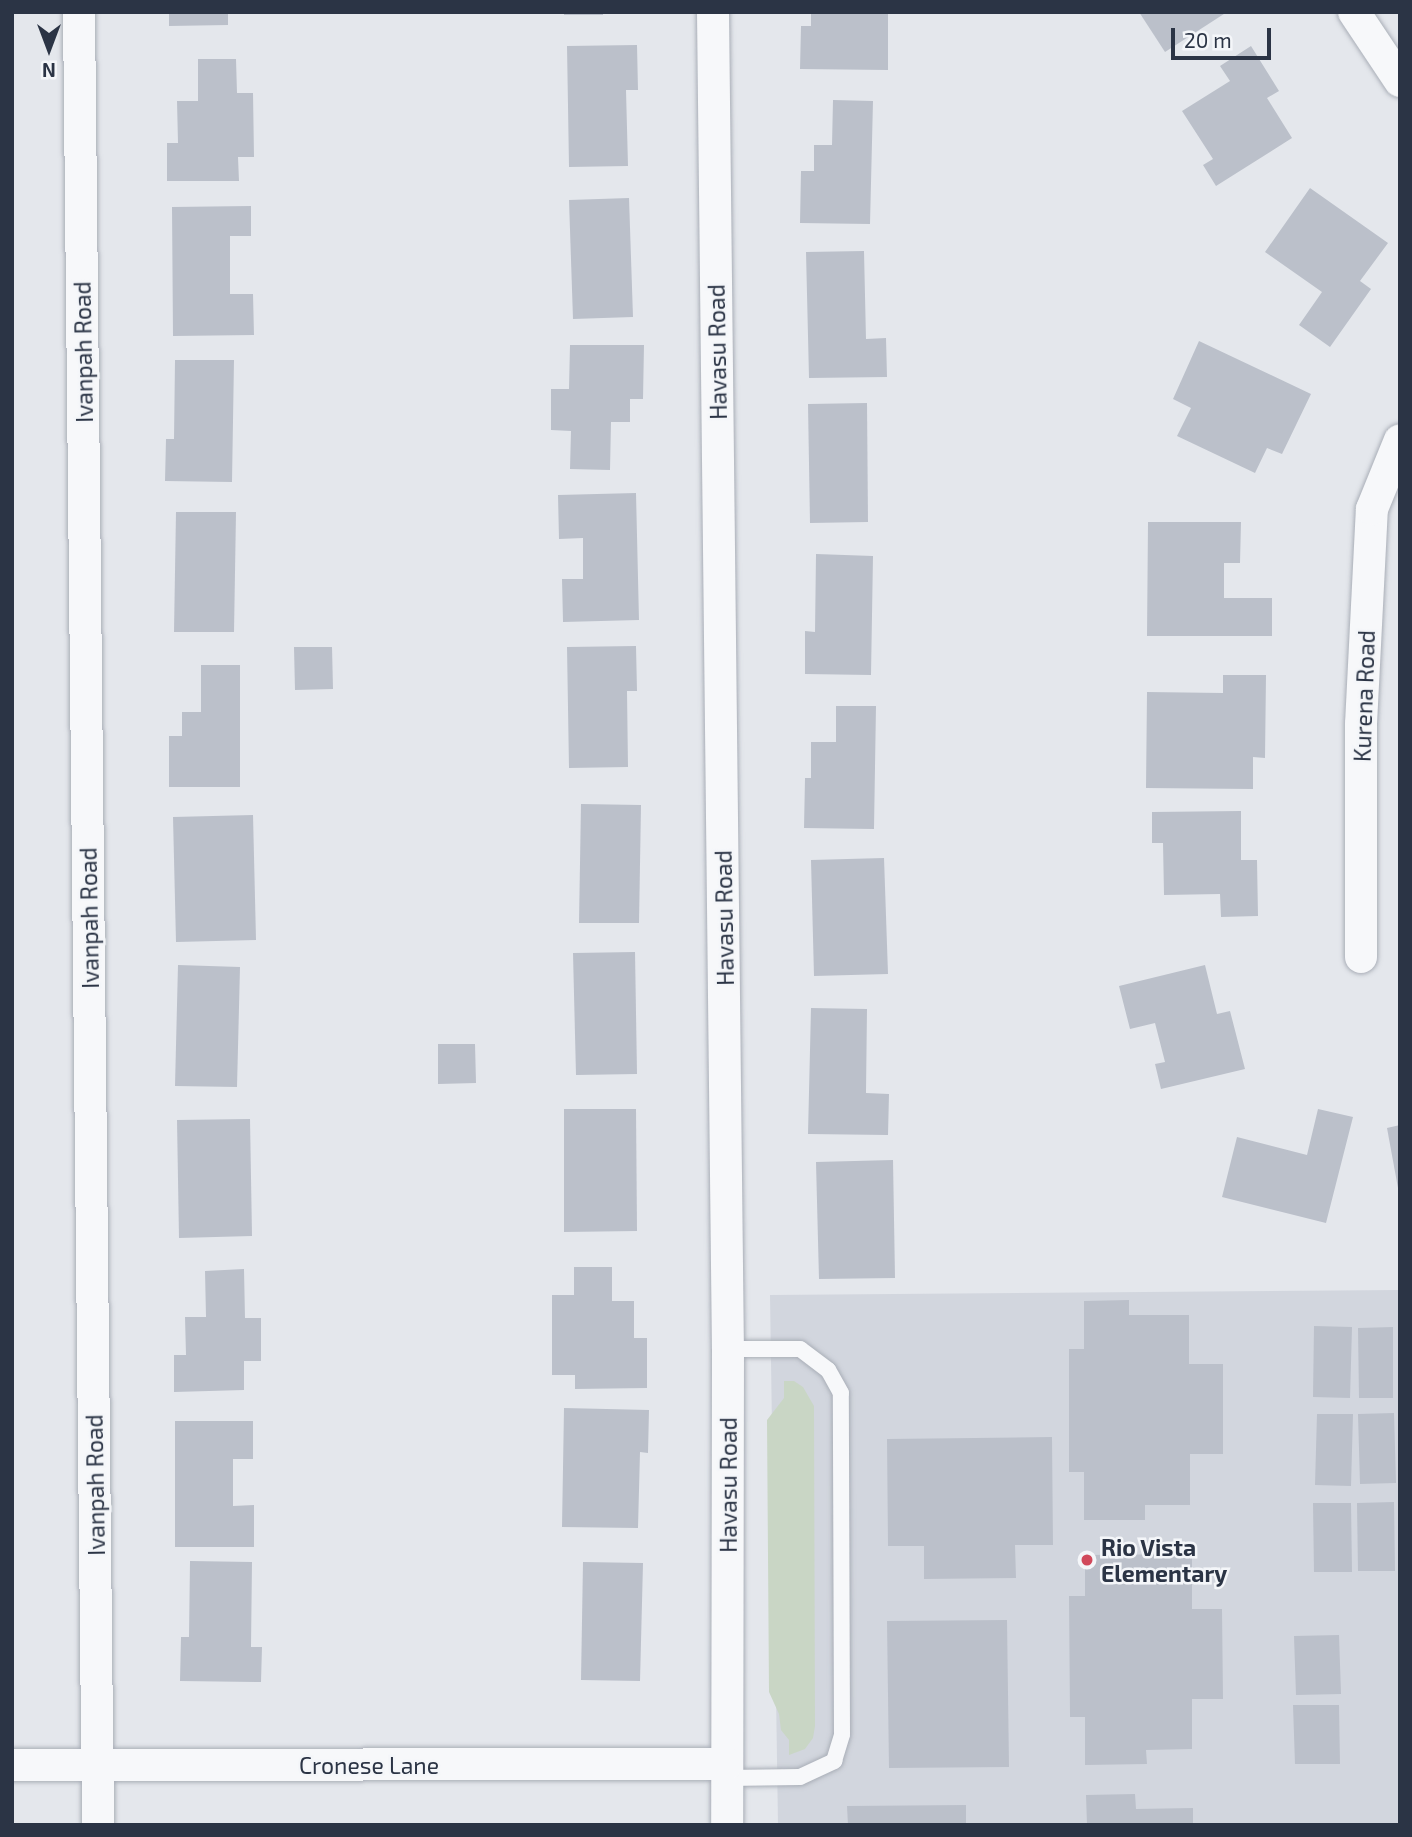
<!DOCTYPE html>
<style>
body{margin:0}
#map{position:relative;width:1412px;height:1837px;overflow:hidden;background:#e4e7ec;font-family:"Exo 2",sans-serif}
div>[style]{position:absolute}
.built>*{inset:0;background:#d2d6de}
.green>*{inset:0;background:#c9d6c5}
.building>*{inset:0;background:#bbc0ca}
.roads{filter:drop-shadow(0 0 2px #a9aeb7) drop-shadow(0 0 2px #a9aeb7)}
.lane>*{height:16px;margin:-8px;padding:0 8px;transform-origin:8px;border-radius:8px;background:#f7f8fa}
.street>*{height:32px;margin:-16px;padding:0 16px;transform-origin:16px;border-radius:16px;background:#f7f8fa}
.dots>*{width:19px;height:19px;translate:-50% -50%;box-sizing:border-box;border:4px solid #f4f6f9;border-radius:50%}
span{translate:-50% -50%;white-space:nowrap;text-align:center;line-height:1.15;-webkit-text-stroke:5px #f4f6f9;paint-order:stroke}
.street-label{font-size:23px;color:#2b3445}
.poi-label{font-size:23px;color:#2b3445;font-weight:700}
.left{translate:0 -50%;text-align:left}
.frame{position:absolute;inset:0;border:14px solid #2b3445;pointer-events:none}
.north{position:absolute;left:14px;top:14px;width:70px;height:70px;-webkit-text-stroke:5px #f4f6f9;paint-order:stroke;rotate:180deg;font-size:19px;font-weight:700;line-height:28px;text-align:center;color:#2b3445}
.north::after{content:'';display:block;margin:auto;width:24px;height:32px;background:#2b3445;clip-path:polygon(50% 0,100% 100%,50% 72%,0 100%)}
.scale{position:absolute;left:1171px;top:28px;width:100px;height:32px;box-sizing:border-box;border:4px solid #2b3445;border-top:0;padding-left:9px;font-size:21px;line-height:24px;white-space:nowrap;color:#2b3445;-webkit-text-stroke:5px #f4f6f9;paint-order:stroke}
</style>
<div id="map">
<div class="built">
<div style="clip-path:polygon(1400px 1290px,1400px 1825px,778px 1825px,770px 1295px)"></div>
</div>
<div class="green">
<div style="clip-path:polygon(784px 1381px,794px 1381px,803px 1387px,814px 1406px,815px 1726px,813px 1738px,805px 1749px,789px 1755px,789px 1740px,781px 1730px,779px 1714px,769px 1692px,767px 1420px,784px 1398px)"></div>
</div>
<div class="building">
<div style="clip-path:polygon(169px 12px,228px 12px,228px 25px,169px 26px)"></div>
<div style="clip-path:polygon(564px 12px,603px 12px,603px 15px,564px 15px)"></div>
<div style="clip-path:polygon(811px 12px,888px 12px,888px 70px,800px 69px,801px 26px,811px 26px)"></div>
<div style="clip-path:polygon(1139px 12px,1227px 12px,1165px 52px)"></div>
<div style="clip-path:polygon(637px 45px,638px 90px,626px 90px,628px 166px,569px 167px,567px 46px)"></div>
<div style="clip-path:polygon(1251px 46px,1279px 91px,1267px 98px,1292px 138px,1216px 186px,1203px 165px,1213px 159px,1182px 111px,1230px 81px,1220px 66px)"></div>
<div style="clip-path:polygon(198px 59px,236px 59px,237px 93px,253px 93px,254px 157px,238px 157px,239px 181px,167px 181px,167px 143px,178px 143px,177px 101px,198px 101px)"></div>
<div style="clip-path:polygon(833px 100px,873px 101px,870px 224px,800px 223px,801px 171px,814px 171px,814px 145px,832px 145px)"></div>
<div style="clip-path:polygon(1310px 188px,1388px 243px,1360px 281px,1371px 289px,1330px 347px,1299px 325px,1322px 292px,1265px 252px)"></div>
<div style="clip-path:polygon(629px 198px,633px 317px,573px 319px,569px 200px)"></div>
<div style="clip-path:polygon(251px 206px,251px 236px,230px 236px,230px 294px,253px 294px,254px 335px,173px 336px,172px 207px)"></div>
<div style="clip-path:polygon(864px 251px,866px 339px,886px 338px,887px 377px,809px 378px,806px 252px)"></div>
<div style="clip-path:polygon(1199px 341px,1311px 394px,1282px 454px,1267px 448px,1255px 473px,1177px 436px,1191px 408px,1173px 399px)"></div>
<div style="clip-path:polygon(570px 345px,644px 345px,643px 399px,630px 399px,630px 422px,611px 422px,610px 470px,570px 469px,571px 431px,551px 430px,551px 389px,569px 389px)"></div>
<div style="clip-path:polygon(175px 360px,234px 360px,232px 482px,165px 481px,166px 439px,174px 439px)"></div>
<div style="clip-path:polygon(867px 403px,868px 522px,810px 523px,808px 404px)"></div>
<div style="clip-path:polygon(636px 493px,639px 620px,563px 622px,562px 579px,583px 579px,583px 538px,559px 539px,558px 495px)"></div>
<div style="clip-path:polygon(176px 512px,236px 512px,234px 632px,174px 632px)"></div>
<div style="clip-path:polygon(1148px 522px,1241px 522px,1240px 563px,1224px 563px,1224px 598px,1272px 598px,1272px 636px,1147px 636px)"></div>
<div style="clip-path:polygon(816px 554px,873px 556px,871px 675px,805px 674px,805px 631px,815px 632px)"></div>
<div style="clip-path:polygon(636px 646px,637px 691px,627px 691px,628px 767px,569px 768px,567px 647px)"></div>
<div style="clip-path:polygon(294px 647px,332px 647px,333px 689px,295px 690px)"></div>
<div style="clip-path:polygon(201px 665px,240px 665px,240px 787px,169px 787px,169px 736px,182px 736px,182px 712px,201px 712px)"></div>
<div style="clip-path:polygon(1223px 675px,1266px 675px,1265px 758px,1253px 757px,1253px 789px,1146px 788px,1147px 692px,1223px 693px)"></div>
<div style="clip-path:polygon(836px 706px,876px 706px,874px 829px,804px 828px,805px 778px,811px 778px,811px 742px,836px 742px)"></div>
<div style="clip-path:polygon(581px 804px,641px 805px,639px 923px,579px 923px)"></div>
<div style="clip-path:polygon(1241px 811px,1241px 860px,1257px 860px,1258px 916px,1221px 917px,1220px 894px,1164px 895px,1163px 843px,1152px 843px,1152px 812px)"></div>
<div style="clip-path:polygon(253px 815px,256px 940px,176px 942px,173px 817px)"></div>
<div style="clip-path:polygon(884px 858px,888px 974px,814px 976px,811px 860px)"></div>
<div style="clip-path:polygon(635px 952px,637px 1074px,576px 1075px,573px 953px)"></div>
<div style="clip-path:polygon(178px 965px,240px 967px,237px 1087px,175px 1086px)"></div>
<div style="clip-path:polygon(1205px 965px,1217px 1014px,1230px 1011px,1245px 1069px,1161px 1089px,1155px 1064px,1165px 1062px,1155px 1023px,1130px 1029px,1119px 986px)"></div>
<div style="clip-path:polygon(811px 1008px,867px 1009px,866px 1093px,889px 1094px,888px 1135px,808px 1134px)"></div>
<div style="clip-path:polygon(438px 1044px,475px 1044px,476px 1083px,438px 1084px)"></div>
<div style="clip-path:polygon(564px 1109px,636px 1109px,637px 1231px,564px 1232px)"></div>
<div style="clip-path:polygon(1318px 1109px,1353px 1117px,1326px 1223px,1222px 1197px,1237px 1137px,1307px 1155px)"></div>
<div style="clip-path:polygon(250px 1119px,252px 1236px,179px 1238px,177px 1120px)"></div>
<div style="clip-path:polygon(1400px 1125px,1400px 1188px,1398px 1188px,1387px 1128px)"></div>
<div style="clip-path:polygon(893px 1160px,895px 1278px,819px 1279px,816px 1162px)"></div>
<div style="clip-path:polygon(574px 1267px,612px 1267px,612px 1301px,634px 1301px,634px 1338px,647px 1338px,647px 1388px,575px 1389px,575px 1375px,552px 1375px,552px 1295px,574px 1295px)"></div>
<div style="clip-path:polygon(244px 1269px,245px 1318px,261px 1318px,261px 1361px,244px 1361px,244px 1390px,174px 1392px,174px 1355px,186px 1355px,185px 1317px,206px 1317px,205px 1271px)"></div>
<div style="clip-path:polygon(1129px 1300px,1129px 1315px,1189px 1315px,1189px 1364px,1223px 1364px,1223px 1454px,1190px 1454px,1190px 1505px,1145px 1505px,1145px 1520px,1084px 1520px,1084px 1472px,1069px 1472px,1069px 1349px,1084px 1349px,1084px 1301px)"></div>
<div style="clip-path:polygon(1314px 1326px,1352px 1327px,1350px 1398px,1313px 1397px)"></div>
<div style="clip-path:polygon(1393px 1327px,1393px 1398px,1359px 1398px,1358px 1328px)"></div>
<div style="clip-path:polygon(564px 1408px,649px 1410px,648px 1453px,640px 1452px,638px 1528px,562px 1527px)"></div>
<div style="clip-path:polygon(1394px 1413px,1396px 1483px,1360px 1484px,1358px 1414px)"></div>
<div style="clip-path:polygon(1317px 1414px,1353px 1414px,1351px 1486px,1315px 1485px)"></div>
<div style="clip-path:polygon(175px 1421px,253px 1421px,253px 1459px,233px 1459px,233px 1506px,254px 1505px,254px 1547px,175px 1547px)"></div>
<div style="clip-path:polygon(1052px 1437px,1053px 1545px,1015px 1545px,1016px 1578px,924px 1579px,924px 1546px,888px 1546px,887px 1439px)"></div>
<div style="clip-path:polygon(1394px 1502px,1395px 1571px,1358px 1571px,1357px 1503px)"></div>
<div style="clip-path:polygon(1313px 1503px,1351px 1503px,1352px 1572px,1314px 1572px)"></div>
<div style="clip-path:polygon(1192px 1554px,1192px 1609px,1222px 1609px,1223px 1699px,1192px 1699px,1192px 1749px,1146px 1750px,1147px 1764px,1085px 1765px,1085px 1717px,1070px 1717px,1069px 1596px,1085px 1596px,1085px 1555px)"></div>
<div style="clip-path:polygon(190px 1561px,252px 1562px,251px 1647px,262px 1647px,261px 1682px,180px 1681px,181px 1637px,189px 1637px)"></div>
<div style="clip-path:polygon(583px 1562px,643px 1563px,640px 1681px,581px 1680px)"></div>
<div style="clip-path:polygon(1007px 1620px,1009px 1767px,889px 1768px,887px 1621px)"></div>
<div style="clip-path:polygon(1339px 1635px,1341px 1694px,1296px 1695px,1294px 1636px)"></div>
<div style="clip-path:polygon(1293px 1705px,1339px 1705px,1340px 1764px,1295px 1764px)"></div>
<div style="clip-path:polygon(1135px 1794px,1136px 1809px,1193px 1808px,1193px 1825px,1087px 1825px,1086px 1795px)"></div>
<div style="clip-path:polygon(966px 1805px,966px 1825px,848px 1825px,847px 1806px)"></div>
</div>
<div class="roads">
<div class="lane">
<div style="left:727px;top:1778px;width:73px;rotate:-0.8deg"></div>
<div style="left:800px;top:1777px;width:38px;rotate:-25deg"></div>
<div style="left:834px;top:1761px;width:28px;rotate:-73deg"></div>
<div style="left:842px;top:1734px;width:341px;rotate:-90.2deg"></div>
<div style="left:841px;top:1393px;width:26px;rotate:-119deg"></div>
<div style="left:828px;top:1370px;width:35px;rotate:-143deg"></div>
<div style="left:800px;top:1349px;width:72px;rotate:180deg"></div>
</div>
<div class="street">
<div style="left:79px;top:12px;width:1813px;rotate:89.4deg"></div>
<div style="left:713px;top:12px;width:1337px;rotate:89.36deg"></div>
<div style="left:728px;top:1349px;width:476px;rotate:90.1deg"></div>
<div style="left:1354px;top:12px;width:83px;rotate:56.3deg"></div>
<div style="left:1361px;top:957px;width:233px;rotate:-90deg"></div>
<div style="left:1361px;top:724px;width:215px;rotate:-87.1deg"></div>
<div style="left:1372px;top:509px;width:74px;rotate:-67.9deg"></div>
<div style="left:12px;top:1765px;width:715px;rotate:-0.08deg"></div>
</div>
</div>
<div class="dots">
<div style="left:1087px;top:1560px;background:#d1495b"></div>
</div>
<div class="street-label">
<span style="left:83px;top:352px;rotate:-91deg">Ivanpah Road</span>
<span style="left:717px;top:352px;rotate:-91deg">Havasu Road</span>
<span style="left:1364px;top:696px;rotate:-88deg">Kurena Road</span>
<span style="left:89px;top:918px;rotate:-91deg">Ivanpah Road</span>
<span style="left:724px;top:918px;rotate:-91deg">Havasu Road</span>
<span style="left:95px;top:1485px;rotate:-91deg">Ivanpah Road</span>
<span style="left:728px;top:1485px;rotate:-90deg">Havasu Road</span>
<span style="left:369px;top:1765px">Cronese Lane</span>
</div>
<div class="poi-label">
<span class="left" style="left:1101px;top:1560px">Rio Vista<br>Elementary</span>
</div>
<div class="frame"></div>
<div class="north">N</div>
<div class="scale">20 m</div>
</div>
